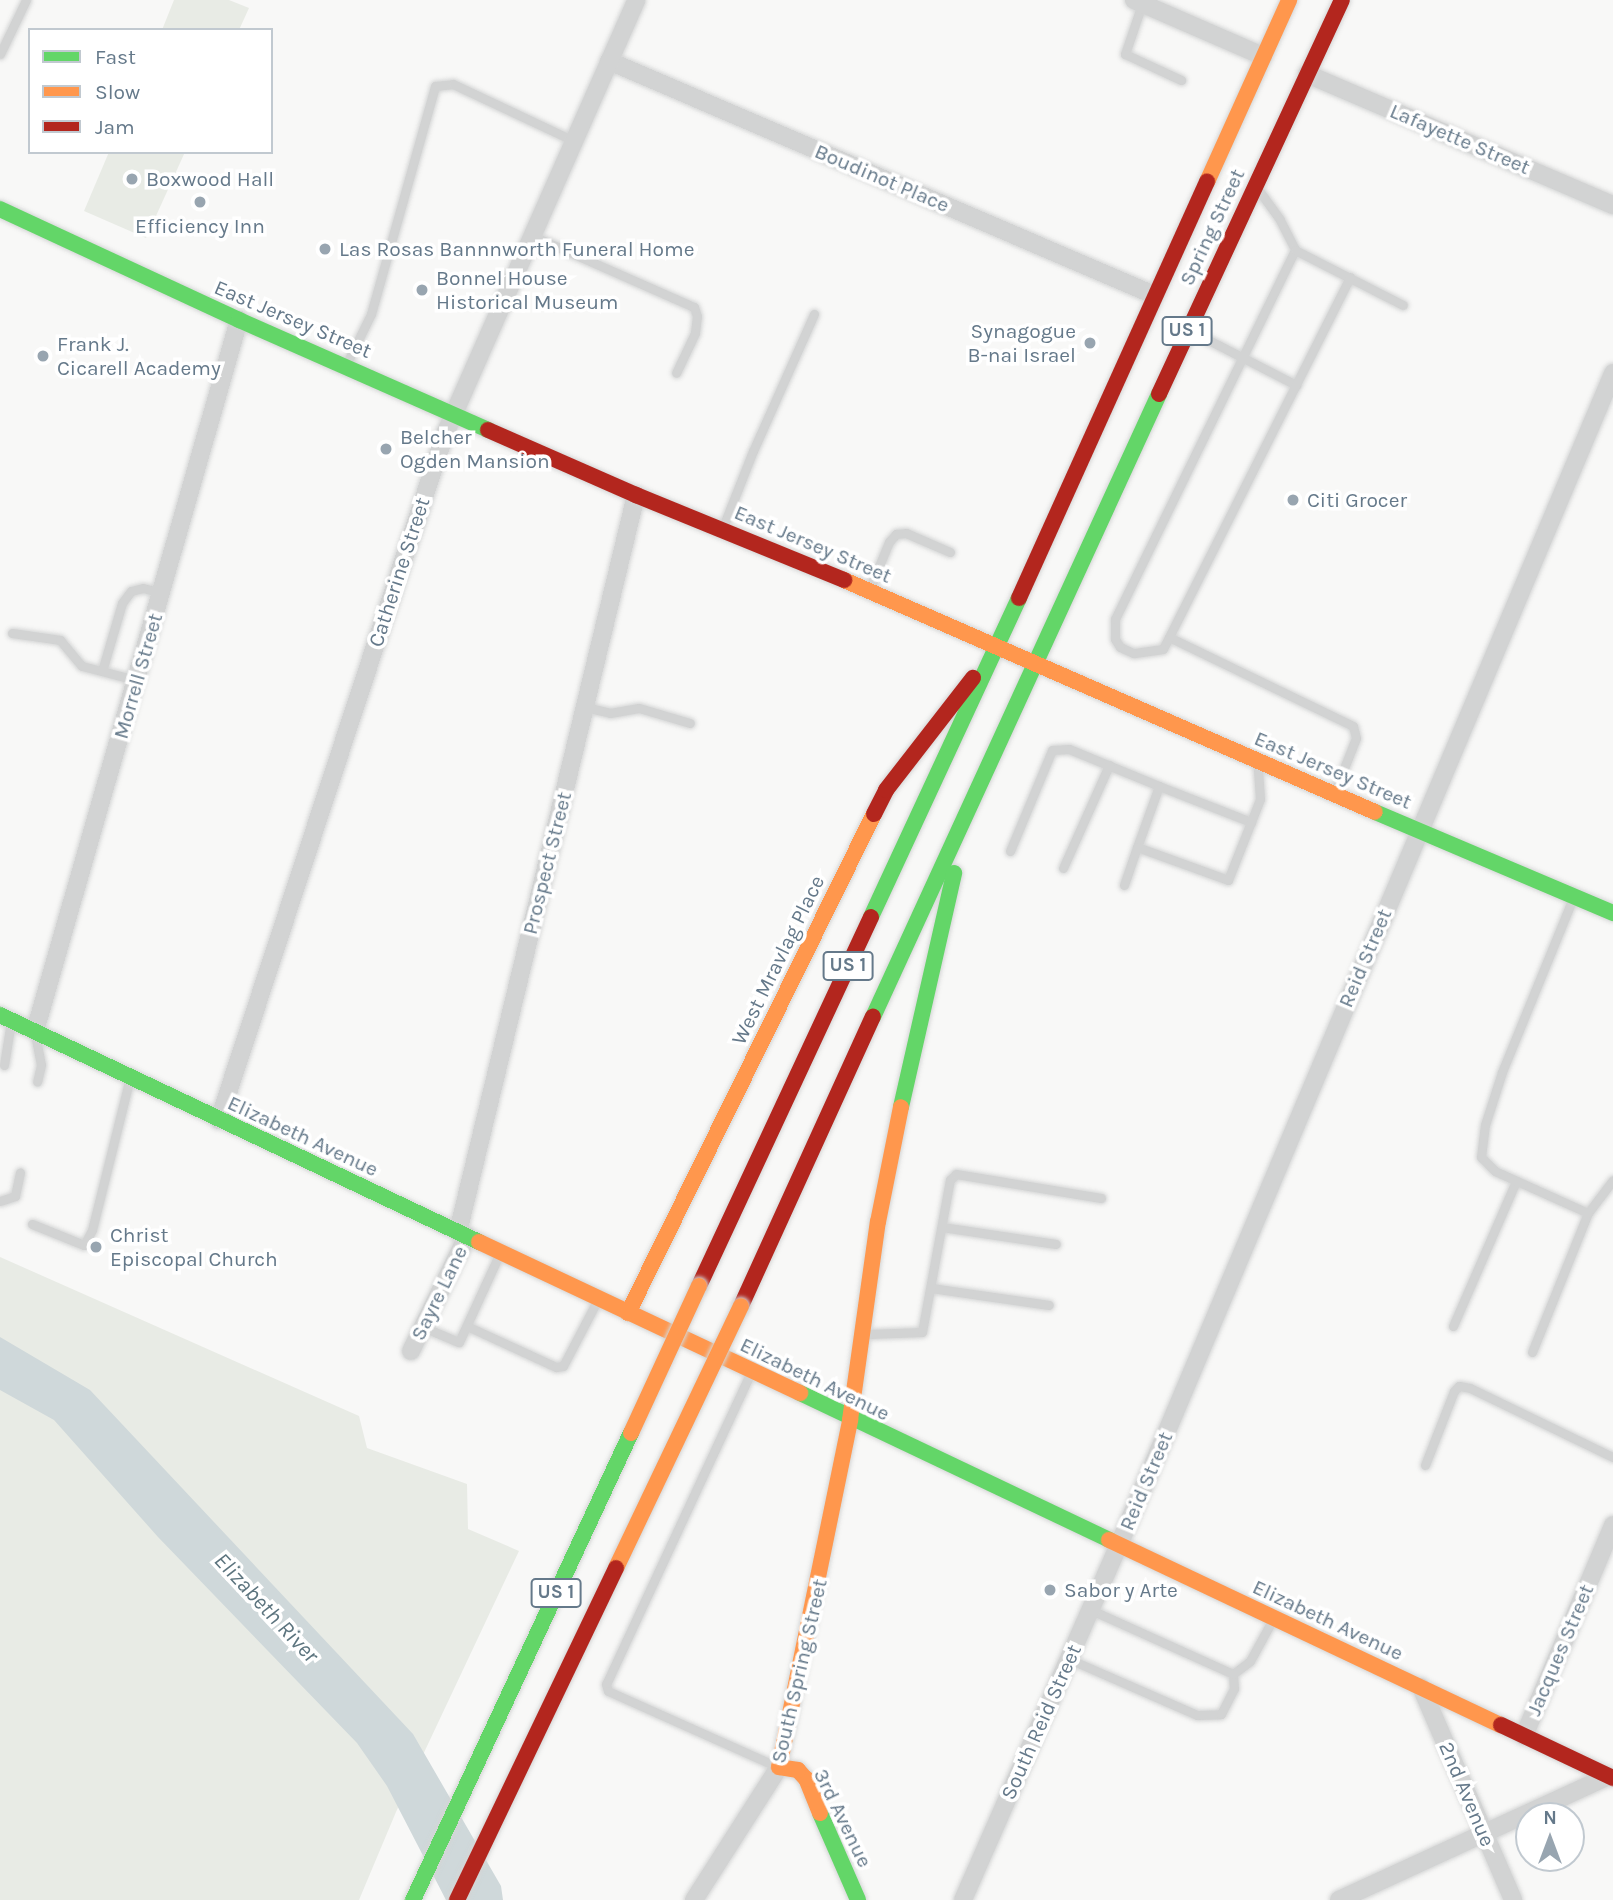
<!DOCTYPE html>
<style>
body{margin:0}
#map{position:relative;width:1613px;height:1900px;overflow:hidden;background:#f8f8f7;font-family:Karla,sans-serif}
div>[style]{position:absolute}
.green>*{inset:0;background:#e8ebe5}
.water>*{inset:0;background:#cfd8da}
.roads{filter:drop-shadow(0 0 2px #d5d6d6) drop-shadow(0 0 2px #d5d6d6)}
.lane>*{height:9px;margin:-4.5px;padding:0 4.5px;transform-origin:4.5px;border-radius:4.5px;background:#d2d3d3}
.street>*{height:18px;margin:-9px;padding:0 9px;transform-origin:9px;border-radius:9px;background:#d2d3d3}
.fast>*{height:16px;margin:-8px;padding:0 8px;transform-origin:8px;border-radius:8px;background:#63d668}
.slow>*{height:16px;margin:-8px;padding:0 8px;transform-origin:8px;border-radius:8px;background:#ff974d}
.jam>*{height:16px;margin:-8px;padding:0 8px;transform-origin:8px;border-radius:8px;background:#b3261e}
.bridges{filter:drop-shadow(0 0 2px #d4d5d5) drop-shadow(0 0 2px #d4d5d5)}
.fast-bridge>*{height:16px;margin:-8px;padding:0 8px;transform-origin:8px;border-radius:8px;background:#63d668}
.slow-bridge>*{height:16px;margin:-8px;padding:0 8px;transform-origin:8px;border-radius:8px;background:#ff974d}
.jam-bridge>*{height:16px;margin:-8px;padding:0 8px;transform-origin:8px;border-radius:8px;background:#b3261e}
.dots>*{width:19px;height:19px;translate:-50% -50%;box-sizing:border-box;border:4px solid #fff;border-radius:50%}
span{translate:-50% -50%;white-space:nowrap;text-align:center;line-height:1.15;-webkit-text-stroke:7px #fff;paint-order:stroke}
.shield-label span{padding:2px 5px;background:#fff;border:2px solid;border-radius:5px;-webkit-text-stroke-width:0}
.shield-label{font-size:19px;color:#65798a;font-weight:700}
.street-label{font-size:21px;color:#65798a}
.poi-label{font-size:21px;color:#65798a}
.left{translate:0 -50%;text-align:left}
.right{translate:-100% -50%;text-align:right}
.water-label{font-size:23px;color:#5c747e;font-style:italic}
.legend{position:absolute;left:28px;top:28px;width:245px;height:126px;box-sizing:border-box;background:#fff;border:2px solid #c1c9d0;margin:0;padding:9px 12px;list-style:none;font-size:21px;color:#65798a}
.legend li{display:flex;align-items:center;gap:14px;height:35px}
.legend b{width:35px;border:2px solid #c1c9d0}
.north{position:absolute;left:1515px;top:1802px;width:70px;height:70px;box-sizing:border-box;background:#fff;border:2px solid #c1c9d0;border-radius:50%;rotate:0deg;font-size:19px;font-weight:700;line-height:28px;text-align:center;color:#65798a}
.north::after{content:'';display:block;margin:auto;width:24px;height:32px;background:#98a5b0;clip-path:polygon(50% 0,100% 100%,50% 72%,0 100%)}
</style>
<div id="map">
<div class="green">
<div style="clip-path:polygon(174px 0,229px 0,249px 8px,239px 30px,162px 30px)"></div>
<div style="clip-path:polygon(109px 152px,185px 152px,146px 238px,84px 211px)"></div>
<div style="clip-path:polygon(0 1257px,359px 1416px,367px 1448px,467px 1484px,468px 1529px,519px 1551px,396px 1812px,359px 1900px,0 1900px)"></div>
</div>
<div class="water">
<div style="clip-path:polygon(0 1337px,90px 1390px,413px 1734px,501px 1886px,503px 1900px,446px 1900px,387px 1786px,357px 1743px,158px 1537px,54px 1420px,0 1390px)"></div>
</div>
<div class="roads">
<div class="lane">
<div style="left:1142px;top:4px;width:53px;rotate:108.8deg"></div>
<div style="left:1125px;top:54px;width:62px;rotate:24.9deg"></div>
<div style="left:0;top:54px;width:60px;rotate:-64.3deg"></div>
<div style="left:1260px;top:192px;width:34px;rotate:54deg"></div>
<div style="left:1280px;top:220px;width:34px;rotate:63deg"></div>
<div style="left:533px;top:236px;width:176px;rotate:23.8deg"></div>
<div style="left:694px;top:307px;width:9px;rotate:72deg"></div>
<div style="left:697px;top:316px;width:17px;rotate:97deg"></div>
<div style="left:695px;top:333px;width:44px;rotate:115.4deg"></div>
<div style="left:1195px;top:333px;width:114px;rotate:27.2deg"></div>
<div style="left:347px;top:363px;width:55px;rotate:-63.9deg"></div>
<div style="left:371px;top:314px;width:237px;rotate:-74.3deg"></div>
<div style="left:435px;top:86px;width:18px;rotate:-6deg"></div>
<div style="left:453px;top:84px;width:134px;rotate:25.2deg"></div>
<div style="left:723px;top:527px;width:82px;rotate:-68.5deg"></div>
<div style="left:753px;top:451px;width:150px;rotate:-66deg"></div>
<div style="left:870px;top:588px;width:50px;rotate:-67.6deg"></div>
<div style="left:889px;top:542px;width:11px;rotate:-49deg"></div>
<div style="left:896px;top:534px;width:10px;rotate:-6deg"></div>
<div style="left:906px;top:533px;width:48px;rotate:23.4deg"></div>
<div style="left:12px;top:633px;width:49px;rotate:8.3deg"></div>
<div style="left:60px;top:640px;width:34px;rotate:50deg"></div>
<div style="left:82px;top:666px;width:56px;rotate:14.5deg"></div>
<div style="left:1169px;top:637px;width:13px;rotate:117deg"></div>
<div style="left:1163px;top:649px;width:30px;rotate:172deg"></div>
<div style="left:1133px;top:653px;width:14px;rotate:-155deg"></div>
<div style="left:1120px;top:647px;width:9px;rotate:-122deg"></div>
<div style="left:1115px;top:639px;width:20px;rotate:-90deg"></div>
<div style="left:1115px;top:619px;width:411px;rotate:-64deg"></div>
<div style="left:1295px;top:250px;width:121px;rotate:27deg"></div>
<div style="left:102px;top:671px;width:71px;rotate:-73.6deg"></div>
<div style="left:122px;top:603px;width:15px;rotate:-53deg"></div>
<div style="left:131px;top:591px;width:12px;rotate:-14deg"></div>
<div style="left:143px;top:588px;width:20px;rotate:15deg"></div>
<div style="left:585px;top:707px;width:26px;rotate:13deg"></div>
<div style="left:610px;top:713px;width:29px;rotate:-10deg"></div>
<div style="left:639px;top:708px;width:53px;rotate:16.4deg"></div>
<div style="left:1159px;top:786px;width:99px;rotate:21.4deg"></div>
<div style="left:1335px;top:791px;width:57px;rotate:-68.4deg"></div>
<div style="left:1356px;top:738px;width:12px;rotate:-104deg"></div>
<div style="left:1353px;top:726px;width:204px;rotate:-154.2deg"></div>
<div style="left:1169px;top:637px;width:403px;rotate:-63.3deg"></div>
<div style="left:1010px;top:851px;width:109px;rotate:-67.4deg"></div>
<div style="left:1052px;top:750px;width:17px;rotate:-3deg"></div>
<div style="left:1069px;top:749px;width:97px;rotate:22.3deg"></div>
<div style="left:1159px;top:786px;width:65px;rotate:109.8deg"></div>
<div style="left:1137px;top:847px;width:97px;rotate:19.9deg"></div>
<div style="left:1228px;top:880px;width:87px;rotate:-68.4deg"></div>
<div style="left:1260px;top:799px;width:32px;rotate:-94deg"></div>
<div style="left:1063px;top:868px;width:113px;rotate:-65.9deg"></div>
<div style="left:1124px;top:885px;width:40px;rotate:-71.1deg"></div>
<div style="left:36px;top:1039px;width:26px;rotate:79deg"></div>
<div style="left:41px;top:1065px;width:17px;rotate:103deg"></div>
<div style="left:4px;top:1065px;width:44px;rotate:-80.8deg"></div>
<div style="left:0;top:1201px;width:16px;rotate:-18deg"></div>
<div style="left:15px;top:1196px;width:24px;rotate:-78deg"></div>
<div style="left:1588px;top:1213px;width:41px;rotate:-52.9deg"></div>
<div style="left:32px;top:1224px;width:56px;rotate:22deg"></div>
<div style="left:84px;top:1245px;width:17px;rotate:-62deg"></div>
<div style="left:92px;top:1230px;width:157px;rotate:-76deg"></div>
<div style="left:942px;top:1227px;width:115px;rotate:8.5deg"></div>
<div style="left:931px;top:1288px;width:119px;rotate:8.2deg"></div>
<div style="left:1453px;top:1326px;width:158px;rotate:-66.5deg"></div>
<div style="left:423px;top:1327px;width:39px;rotate:23deg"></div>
<div style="left:459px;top:1342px;width:98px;rotate:-65.3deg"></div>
<div style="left:469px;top:1327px;width:96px;rotate:24.7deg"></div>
<div style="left:556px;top:1367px;width:7px;rotate:-8deg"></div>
<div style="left:563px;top:1366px;width:73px;rotate:-62.4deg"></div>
<div style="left:869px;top:1334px;width:53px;rotate:-2.2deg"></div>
<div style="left:922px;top:1332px;width:155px;rotate:-79.6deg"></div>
<div style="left:950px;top:1180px;width:8px;rotate:-45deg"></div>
<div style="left:956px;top:1174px;width:147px;rotate:9.4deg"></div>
<div style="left:1532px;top:1352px;width:150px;rotate:-68.1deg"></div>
<div style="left:1588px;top:1213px;width:102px;rotate:-155.7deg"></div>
<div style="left:1495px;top:1171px;width:20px;rotate:-135deg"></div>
<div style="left:1481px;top:1157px;width:32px;rotate:-83deg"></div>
<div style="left:1485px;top:1125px;width:56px;rotate:-72.2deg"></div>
<div style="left:1502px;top:1072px;width:188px;rotate:-67.8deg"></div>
<div style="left:751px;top:1372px;width:344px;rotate:114.9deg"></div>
<div style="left:606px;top:1684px;width:7px;rotate:74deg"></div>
<div style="left:608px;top:1691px;width:184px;rotate:24.1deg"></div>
<div style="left:1425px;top:1465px;width:79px;rotate:-68.6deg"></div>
<div style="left:1454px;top:1391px;width:7px;rotate:-45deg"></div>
<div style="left:1459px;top:1386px;width:11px;rotate:10deg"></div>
<div style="left:1470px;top:1388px;width:159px;rotate:25.8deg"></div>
<div style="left:1069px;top:1659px;width:140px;rotate:23.6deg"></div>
<div style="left:1197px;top:1715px;width:24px;rotate:-2deg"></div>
<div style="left:1221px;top:1714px;width:28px;rotate:-63deg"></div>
<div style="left:1234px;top:1689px;width:15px;rotate:-94deg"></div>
<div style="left:1233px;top:1674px;width:156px;rotate:-155.7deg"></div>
<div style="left:1233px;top:1674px;width:21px;rotate:-37deg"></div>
<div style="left:1250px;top:1661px;width:48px;rotate:-61.3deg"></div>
</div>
<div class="street">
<div style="left:1134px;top:0;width:141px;rotate:23.5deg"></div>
<div style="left:609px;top:61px;width:593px;rotate:23.24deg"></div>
<div style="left:1307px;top:74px;width:333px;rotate:23.2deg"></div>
<div style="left:35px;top:1031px;width:740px;rotate:-73.99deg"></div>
<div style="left:219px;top:1120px;width:722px;rotate:-71.77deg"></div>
<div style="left:445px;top:434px;width:474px;rotate:-66.2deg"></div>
<div style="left:458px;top:1232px;width:758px;rotate:-76.42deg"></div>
<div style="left:411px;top:1351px;width:128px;rotate:-64deg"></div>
<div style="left:1421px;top:1687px;width:232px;rotate:66.6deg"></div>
<div style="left:1524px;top:1736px;width:229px;rotate:-67.1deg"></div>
<div style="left:694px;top:1900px;width:158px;rotate:-57.4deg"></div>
<div style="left:963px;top:1900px;width:388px;rotate:-66.3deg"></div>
<div style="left:1119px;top:1545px;width:1272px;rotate:-67.14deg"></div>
<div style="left:1339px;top:1900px;width:296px;rotate:-24.7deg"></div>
</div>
<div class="fast">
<div style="left:0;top:209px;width:264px;rotate:24.9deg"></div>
<div style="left:239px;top:320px;width:272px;rotate:23.8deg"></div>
<div style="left:1375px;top:812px;width:259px;rotate:23deg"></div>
<div style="left:871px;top:917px;width:352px;rotate:-65.1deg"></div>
<div style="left:0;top:1015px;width:530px;rotate:25.36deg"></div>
<div style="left:873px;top:1017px;width:686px;rotate:-65.34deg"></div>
<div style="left:901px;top:1107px;width:240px;rotate:-77.2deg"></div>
<div style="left:800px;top:1393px;width:342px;rotate:25.4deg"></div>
<div style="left:820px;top:1813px;width:95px;rotate:66.4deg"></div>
</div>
<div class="slow">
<div style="left:1207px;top:182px;width:200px;rotate:-65.7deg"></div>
<div style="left:844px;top:580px;width:579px;rotate:23.6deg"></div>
<div style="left:479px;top:1242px;width:355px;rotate:25.2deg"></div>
<div style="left:628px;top:1313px;width:556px;rotate:-63.76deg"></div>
<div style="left:850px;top:1420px;width:200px;rotate:-82deg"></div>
<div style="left:878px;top:1222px;width:117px;rotate:-78.7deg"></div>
<div style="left:1109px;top:1540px;width:433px;rotate:25.3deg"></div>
<div style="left:820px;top:1813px;width:37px;rotate:-112deg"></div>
<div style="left:806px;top:1779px;width:12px;rotate:-132deg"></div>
<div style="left:798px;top:1770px;width:19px;rotate:-171deg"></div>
<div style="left:779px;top:1767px;width:354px;rotate:-78.4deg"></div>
</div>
<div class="jam">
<div style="left:1159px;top:394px;width:434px;rotate:-65.1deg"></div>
<div style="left:488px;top:430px;width:162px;rotate:23.7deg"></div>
<div style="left:636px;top:495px;width:225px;rotate:22.2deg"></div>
<div style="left:1019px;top:598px;width:457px;rotate:-65.7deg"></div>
<div style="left:874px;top:814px;width:27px;rotate:-63deg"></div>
<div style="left:886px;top:790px;width:142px;rotate:-52.2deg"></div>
<div style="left:699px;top:1286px;width:407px;rotate:-65deg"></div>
<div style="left:741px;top:1306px;width:318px;rotate:-65.5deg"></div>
<div style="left:1501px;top:1725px;width:124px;rotate:25.3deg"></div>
</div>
</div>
<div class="bridges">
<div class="fast-bridge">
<div style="left:413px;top:1900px;width:515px;rotate:-64.98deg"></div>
</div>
<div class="slow-bridge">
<div style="left:631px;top:1433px;width:162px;rotate:-65.2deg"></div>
<div style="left:616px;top:1568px;width:290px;rotate:-64.5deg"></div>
</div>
<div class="jam-bridge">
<div style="left:457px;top:1900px;width:368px;rotate:-64.4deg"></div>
</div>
</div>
<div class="dots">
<div style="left:132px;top:179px;background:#98a5b0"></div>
<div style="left:200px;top:202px;background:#98a5b0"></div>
<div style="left:325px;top:249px;background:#98a5b0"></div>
<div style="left:422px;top:290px;background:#98a5b0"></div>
<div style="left:1090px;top:343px;background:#98a5b0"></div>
<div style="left:43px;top:356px;background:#98a5b0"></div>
<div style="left:386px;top:449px;background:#98a5b0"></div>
<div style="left:1293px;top:500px;background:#98a5b0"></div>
<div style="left:96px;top:1247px;background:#98a5b0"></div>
<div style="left:1050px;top:1590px;background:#98a5b0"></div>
</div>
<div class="shield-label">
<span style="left:1187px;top:331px">US 1</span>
<span style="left:848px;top:966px">US 1</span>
<span style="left:556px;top:1593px">US 1</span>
</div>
<div class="street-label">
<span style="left:1460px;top:139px;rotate:23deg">Lafayette Street</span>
<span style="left:882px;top:178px;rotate:23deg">Boudinot Place</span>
<span style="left:1212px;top:227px;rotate:-65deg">Spring Street</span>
<span style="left:293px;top:319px;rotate:23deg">East Jersey Street</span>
<span style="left:813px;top:544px;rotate:23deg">East Jersey Street</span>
<span style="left:399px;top:572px;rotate:-72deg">Catherine Street</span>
<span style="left:138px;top:676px;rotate:-74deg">Morrell Street</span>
<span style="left:1333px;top:770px;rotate:23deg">East Jersey Street</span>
<span style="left:547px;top:863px;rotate:-76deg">Prospect Street</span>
<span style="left:1365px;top:958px;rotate:-67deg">Reid Street</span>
<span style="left:778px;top:960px;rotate:-64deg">West Mravlag Place</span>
<span style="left:303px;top:1136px;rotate:25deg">Elizabeth Avenue</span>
<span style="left:439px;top:1293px;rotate:-64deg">Sayre Lane</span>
<span style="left:815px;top:1379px;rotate:26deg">Elizabeth Avenue</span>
<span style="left:1146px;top:1481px;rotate:-67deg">Reid Street</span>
<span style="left:1328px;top:1620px;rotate:25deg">Elizabeth Avenue</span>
<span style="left:1560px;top:1650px;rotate:-67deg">Jacques Street</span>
<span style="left:799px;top:1671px;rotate:-77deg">South Spring Street</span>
<span style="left:1041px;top:1722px;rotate:-66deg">South Reid Street</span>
<span style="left:1467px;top:1794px;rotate:67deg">2nd Avenue</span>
<span style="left:843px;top:1818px;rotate:64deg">3rd Avenue</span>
</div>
<div class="poi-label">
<span class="left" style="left:146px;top:179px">Boxwood Hall</span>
<span style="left:200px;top:226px">Efficiency Inn</span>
<span class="left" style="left:339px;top:249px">Las Rosas Bannnworth Funeral Home</span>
<span class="left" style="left:436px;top:290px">Bonnel House<br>Historical Museum</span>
<span class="right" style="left:1076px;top:343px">Synagogue<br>B-nai Israel</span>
<span class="left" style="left:57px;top:356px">Frank J.<br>Cicarell Academy</span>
<span class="left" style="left:400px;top:449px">Belcher<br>Ogden Mansion</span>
<span class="left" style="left:1307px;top:500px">Citi Grocer</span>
<span class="left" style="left:110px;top:1247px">Christ<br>Episcopal Church</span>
<span class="left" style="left:1064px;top:1590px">Sabor y Arte</span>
</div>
<div class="water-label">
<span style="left:266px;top:1608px;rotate:47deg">Elizabeth River</span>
</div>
<ul class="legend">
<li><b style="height:9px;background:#63d668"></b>Fast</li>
<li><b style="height:9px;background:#ff974d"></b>Slow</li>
<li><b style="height:9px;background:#b3261e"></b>Jam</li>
</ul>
<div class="north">N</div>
</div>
